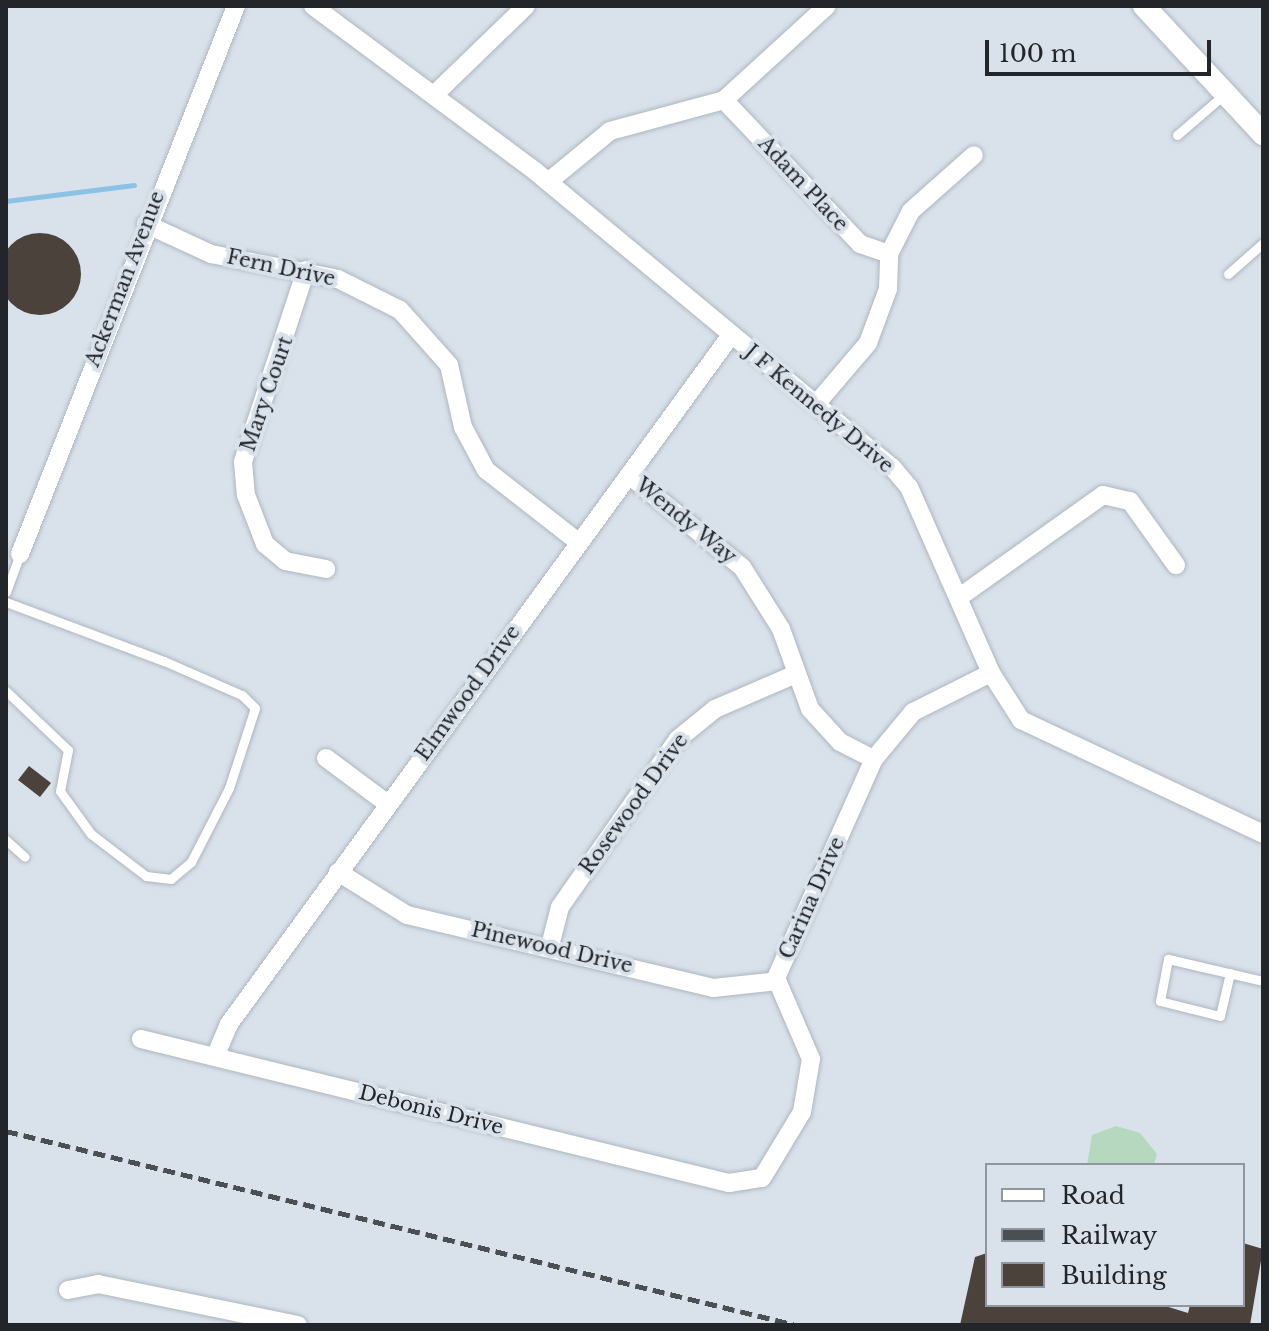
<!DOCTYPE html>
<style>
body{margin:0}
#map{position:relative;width:1269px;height:1331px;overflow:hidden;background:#d9e2eb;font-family:"Libre Baskerville",serif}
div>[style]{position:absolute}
.green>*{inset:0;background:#b5d8be}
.stream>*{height:5px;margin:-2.5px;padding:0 2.5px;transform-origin:2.5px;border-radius:2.5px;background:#8cc3e5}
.building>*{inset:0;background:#4b423c}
.round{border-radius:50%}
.roads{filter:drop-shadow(0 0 2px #aeb6bf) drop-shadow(0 0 2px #aeb6bf)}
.service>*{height:9px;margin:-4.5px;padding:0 4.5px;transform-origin:4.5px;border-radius:4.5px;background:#fff}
.minor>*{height:18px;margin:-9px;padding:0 9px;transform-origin:9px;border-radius:9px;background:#fff}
.tertiary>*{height:22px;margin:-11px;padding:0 11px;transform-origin:11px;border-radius:11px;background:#fff}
.rail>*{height:5px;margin-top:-2.5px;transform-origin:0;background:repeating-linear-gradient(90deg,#4a4f54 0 12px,transparent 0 18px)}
span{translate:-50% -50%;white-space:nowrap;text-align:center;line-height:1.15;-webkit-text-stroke:8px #d9e2eb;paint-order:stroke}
.street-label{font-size:20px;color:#222529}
.frame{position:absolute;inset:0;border:8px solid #222529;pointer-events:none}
.legend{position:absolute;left:985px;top:1163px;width:260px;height:144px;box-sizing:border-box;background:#d9e2eb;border:2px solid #90969d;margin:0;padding:10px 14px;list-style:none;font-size:24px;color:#222529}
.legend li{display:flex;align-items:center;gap:16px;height:40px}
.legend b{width:40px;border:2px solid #90969d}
.scale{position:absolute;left:985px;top:40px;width:226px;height:36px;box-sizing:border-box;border:4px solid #222529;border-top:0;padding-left:10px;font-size:24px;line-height:28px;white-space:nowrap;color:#222529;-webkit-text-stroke:6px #d9e2eb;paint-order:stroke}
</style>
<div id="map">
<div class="green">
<div style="clip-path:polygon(1116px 1126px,1140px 1133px,1157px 1154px,1154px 1165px,1087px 1165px,1092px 1135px)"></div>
</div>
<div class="stream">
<div style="left:6px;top:201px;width:129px;rotate:-7.1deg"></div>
</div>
<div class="building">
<div class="round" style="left:-1px;top:233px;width:82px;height:82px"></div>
<div style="clip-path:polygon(29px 766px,51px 783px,40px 797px,18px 780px)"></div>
<div style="clip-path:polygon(1243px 1243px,1263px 1249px,1250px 1325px,960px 1325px,975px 1257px,987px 1253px,987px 1305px,1162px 1305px,1188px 1313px,1190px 1305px,1243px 1305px)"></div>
</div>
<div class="roads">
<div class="service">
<div style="left:1177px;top:135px;width:65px;rotate:-40.6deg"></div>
<div style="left:1228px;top:274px;width:47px;rotate:-41.5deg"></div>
<div style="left:6px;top:592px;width:40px;rotate:-69.8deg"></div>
<div style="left:6px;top:602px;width:169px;rotate:20.5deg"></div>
<div style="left:164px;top:661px;width:85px;rotate:23.6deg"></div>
<div style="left:242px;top:695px;width:18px;rotate:45deg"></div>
<div style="left:255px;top:708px;width:84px;rotate:108deg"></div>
<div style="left:229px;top:788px;width:83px;rotate:117.2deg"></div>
<div style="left:191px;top:862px;width:26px;rotate:140deg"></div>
<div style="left:171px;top:879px;width:25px;rotate:-173deg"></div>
<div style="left:146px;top:876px;width:69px;rotate:-142.6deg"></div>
<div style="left:91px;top:834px;width:53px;rotate:-125.8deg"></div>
<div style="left:60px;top:791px;width:42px;rotate:-79deg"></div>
<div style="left:68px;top:750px;width:86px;rotate:-136.4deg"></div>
<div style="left:6px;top:840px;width:25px;rotate:42deg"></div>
<div style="left:1230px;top:973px;width:44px;rotate:103.1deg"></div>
<div style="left:1220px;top:1016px;width:62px;rotate:-166deg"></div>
<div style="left:1160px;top:1001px;width:43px;rotate:-79.2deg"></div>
<div style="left:1168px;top:959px;width:98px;rotate:13deg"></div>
</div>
<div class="minor">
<div style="left:313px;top:6px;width:277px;rotate:36.6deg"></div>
<div style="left:535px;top:171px;width:464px;rotate:39.7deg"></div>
<div style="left:892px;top:467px;width:26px;rotate:50deg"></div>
<div style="left:909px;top:487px;width:203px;rotate:66.2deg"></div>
<div style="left:991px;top:673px;width:56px;rotate:57.4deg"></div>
<div style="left:1021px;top:720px;width:268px;rotate:25.2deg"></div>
<div style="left:434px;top:95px;width:128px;rotate:-44.1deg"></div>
<div style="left:724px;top:100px;width:198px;rotate:46.6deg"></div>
<div style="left:860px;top:244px;width:31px;rotate:19deg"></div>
<div style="left:548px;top:182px;width:80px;rotate:-39.4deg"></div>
<div style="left:610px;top:131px;width:118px;rotate:-15.2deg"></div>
<div style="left:724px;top:100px;width:139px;rotate:-42.4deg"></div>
<div style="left:146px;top:224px;width:72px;rotate:24.8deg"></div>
<div style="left:211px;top:254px;width:129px;rotate:11.1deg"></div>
<div style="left:338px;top:279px;width:69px;rotate:26.6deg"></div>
<div style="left:400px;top:310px;width:74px;rotate:48.3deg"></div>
<div style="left:449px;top:365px;width:64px;rotate:77.3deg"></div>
<div style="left:463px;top:427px;width:49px;rotate:61.9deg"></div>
<div style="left:486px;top:470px;width:117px;rotate:38deg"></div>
<div style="left:306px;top:270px;width:202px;rotate:108.2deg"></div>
<div style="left:243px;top:462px;width:33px;rotate:85deg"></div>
<div style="left:246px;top:495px;width:53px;rotate:68.8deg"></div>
<div style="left:265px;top:544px;width:26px;rotate:40deg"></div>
<div style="left:285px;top:561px;width:42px;rotate:11deg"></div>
<div style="left:817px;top:403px;width:79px;rotate:-49.6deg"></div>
<div style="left:868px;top:343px;width:58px;rotate:-69.7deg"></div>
<div style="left:888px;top:289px;width:35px;rotate:-88deg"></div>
<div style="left:889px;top:254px;width:48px;rotate:-62.9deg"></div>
<div style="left:911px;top:211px;width:84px;rotate:-41.6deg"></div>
<div style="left:629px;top:475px;width:146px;rotate:39.2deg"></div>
<div style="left:742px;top:567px;width:73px;rotate:57.8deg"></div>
<div style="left:781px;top:629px;width:85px;rotate:70.1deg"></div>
<div style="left:810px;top:709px;width:45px;rotate:47.7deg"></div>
<div style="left:840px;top:742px;width:38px;rotate:27deg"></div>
<div style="left:20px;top:554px;width:589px;rotate:-68.49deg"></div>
<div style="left:961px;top:596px;width:174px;rotate:-35.4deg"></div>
<div style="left:1103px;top:495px;width:28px;rotate:13deg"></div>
<div style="left:1130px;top:501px;width:79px;rotate:54.3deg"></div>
<div style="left:326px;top:758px;width:77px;rotate:36.6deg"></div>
<div style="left:338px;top:872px;width:81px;rotate:31.9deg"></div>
<div style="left:407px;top:915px;width:315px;rotate:13.4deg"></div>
<div style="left:713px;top:988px;width:65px;rotate:-6.1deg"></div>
<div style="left:550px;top:946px;width:40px;rotate:-75.6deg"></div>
<div style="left:560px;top:907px;width:205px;rotate:-54.9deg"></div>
<div style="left:678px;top:739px;width:48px;rotate:-39deg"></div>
<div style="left:715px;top:709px;width:88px;rotate:-23.4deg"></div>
<div style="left:141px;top:1039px;width:605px;rotate:13.76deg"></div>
<div style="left:729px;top:1183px;width:33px;rotate:-9deg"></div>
<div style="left:762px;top:1178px;width:77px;rotate:-58.8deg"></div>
<div style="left:802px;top:1112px;width:54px;rotate:-80.4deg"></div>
<div style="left:811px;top:1059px;width:88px;rotate:-113.4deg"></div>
<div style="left:776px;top:978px;width:240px;rotate:-65.9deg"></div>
<div style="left:874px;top:759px;width:61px;rotate:-50.3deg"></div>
<div style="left:913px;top:712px;width:87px;rotate:-26.6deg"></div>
<div style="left:215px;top:1057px;width:36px;rotate:-67deg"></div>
<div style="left:229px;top:1024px;width:852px;rotate:-53.92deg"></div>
<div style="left:68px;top:1290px;width:31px;rotate:-11deg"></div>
<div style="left:98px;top:1284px;width:204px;rotate:11.6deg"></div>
</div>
<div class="tertiary">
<div style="left:1144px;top:6px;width:175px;rotate:47.1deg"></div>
</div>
</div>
<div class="rail">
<div style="left:6px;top:1131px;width:813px;rotate:13.8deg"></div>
</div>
<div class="street-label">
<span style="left:803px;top:184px;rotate:47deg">Adam Place</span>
<span style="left:281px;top:268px;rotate:12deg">Fern Drive</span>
<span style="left:125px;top:279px;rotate:-69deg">Ackerman Avenue</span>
<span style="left:267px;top:394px;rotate:-71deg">Mary Court</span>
<span style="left:819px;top:409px;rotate:40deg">J F Kennedy Drive</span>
<span style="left:686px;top:521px;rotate:39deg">Wendy Way</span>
<span style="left:468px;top:693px;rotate:-54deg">Elmwood Drive</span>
<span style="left:634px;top:804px;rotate:-54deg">Rosewood Drive</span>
<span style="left:812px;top:898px;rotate:-66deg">Carina Drive</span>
<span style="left:552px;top:948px;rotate:13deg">Pinewood Drive</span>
<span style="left:431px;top:1110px;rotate:14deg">Debonis Drive</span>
</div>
<div class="frame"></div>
<ul class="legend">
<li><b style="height:10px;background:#fff"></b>Road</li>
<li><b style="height:10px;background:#4a4f54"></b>Railway</li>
<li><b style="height:22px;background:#4b423c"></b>Building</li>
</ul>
<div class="scale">100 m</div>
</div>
